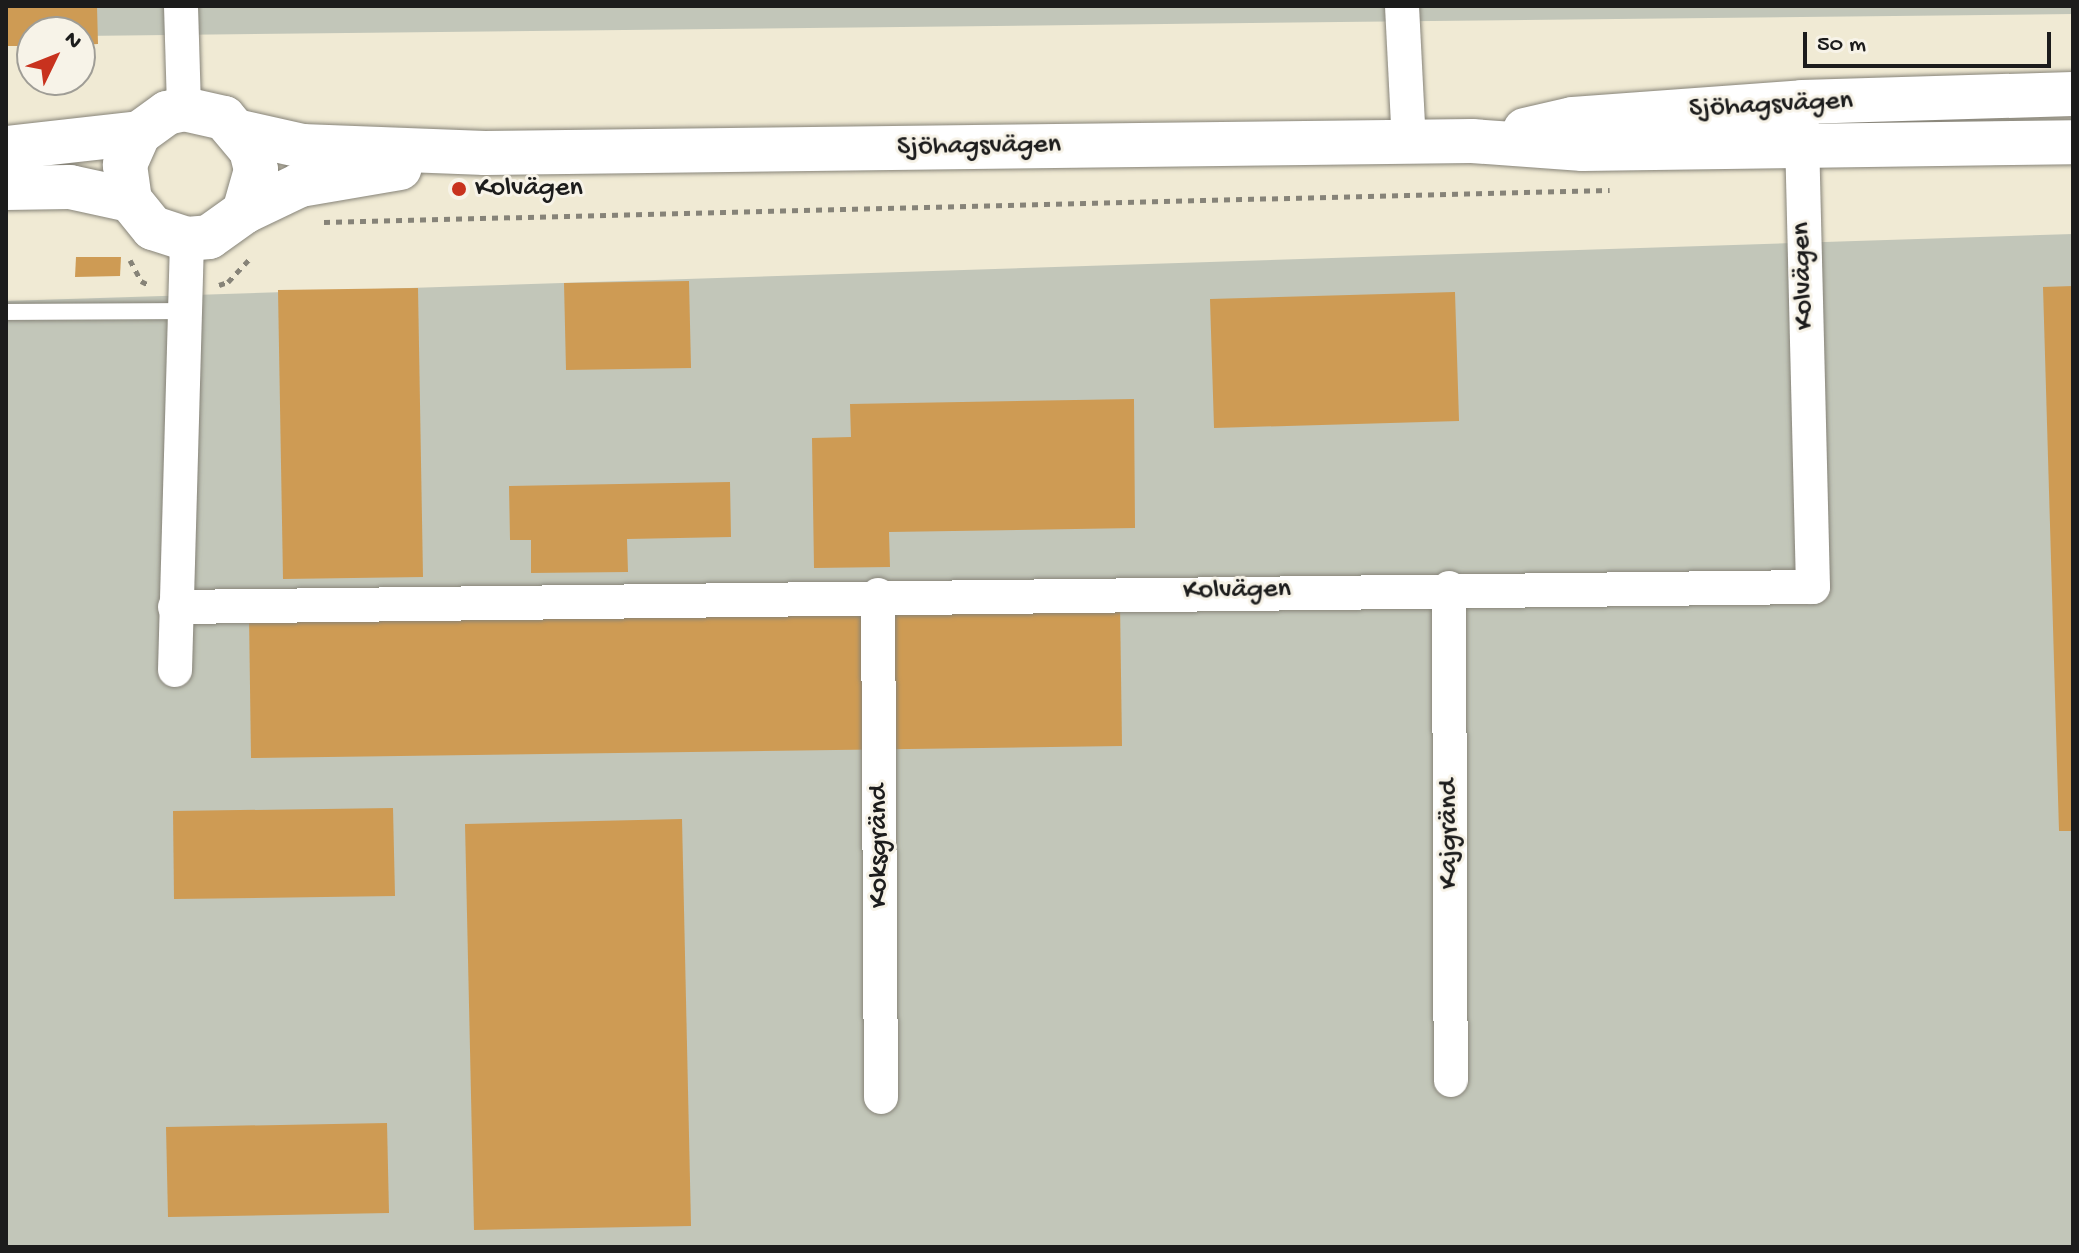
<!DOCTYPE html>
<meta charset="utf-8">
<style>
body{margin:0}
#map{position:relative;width:2079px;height:1253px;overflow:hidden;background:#f0ead4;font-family:"Gochi Hand",sans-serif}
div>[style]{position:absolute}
.industrial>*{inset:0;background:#c2c6b9}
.building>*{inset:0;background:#ce9b54}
.path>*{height:5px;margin-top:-2.5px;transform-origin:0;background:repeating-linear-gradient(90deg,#868378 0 6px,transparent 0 12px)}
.roads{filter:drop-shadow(0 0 2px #868378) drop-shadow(0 0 2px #868378)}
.lane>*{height:16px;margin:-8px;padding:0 8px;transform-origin:8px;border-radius:8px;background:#fff}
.street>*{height:34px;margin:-17px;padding:0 17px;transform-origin:17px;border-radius:17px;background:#fff}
.secondary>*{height:44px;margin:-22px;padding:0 22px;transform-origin:22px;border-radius:22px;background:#fff}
.dots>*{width:22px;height:22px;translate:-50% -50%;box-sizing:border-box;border:4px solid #f7f3e8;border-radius:50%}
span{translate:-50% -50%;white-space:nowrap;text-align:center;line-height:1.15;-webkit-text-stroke:6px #f7f3e8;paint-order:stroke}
.street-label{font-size:28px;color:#1c1c1c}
.poi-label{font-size:28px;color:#1c1c1c}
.left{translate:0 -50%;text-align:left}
.frame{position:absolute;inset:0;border:8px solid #1c1c1c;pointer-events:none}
.north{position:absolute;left:16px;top:16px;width:80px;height:80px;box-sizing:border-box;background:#f7f3e8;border:2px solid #9f9d96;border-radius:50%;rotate:47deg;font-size:22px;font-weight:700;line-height:32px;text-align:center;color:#1c1c1c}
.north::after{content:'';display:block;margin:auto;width:28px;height:36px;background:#c8321e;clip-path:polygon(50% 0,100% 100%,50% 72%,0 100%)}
.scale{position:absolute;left:1803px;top:32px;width:248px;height:36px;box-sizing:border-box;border:4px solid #1c1c1c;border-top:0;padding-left:10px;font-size:24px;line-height:28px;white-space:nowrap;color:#1c1c1c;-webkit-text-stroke:6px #f7f3e8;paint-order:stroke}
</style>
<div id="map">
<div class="industrial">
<div style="clip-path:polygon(6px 6px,2073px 6px,2073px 14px,80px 36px,80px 32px,32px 32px)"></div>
<div style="clip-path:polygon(2073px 234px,2073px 1247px,6px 1247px,6px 301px)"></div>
</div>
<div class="building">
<div style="clip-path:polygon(6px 6px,97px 6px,98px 44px,80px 45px,80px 32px,32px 32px,32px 46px,6px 46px)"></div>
<div style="clip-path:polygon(76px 257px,121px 257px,120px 276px,75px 277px)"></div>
<div style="clip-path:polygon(689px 281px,691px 368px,566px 370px,564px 283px)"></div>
<div style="clip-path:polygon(2073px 286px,2073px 831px,2059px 831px,2043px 287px)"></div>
<div style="clip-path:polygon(418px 288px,423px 577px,283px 579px,278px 290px)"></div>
<div style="clip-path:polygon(1455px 292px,1459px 421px,1214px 428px,1210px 299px)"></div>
<div style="clip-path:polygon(1134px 399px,1135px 528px,889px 532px,890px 567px,814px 568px,812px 438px,851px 437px,850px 404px)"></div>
<div style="clip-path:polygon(730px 482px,731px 537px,627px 539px,628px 572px,531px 573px,531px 540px,510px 540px,509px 486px)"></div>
<div style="clip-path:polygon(1120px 604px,1122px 746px,251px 758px,249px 616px)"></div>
<div style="clip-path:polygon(393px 808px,395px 896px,174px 899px,173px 811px)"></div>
<div style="clip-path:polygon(682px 819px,691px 1226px,474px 1230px,465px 824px)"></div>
<div style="clip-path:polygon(387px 1123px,389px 1213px,168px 1217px,166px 1127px)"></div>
</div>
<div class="path">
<div style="left:324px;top:222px;width:1286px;rotate:-1.43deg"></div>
<div style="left:130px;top:260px;width:24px;rotate:62deg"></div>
<div style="left:141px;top:281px;width:9px;rotate:27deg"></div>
<div style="left:219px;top:285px;width:9px;rotate:-18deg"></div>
<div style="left:228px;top:282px;width:33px;rotate:-47deg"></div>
</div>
<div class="roads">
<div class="lane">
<div style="left:6px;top:312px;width:178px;rotate:-0.3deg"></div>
</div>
<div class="street">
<div style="left:181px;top:6px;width:103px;rotate:88.3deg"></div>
<div style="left:1402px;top:6px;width:136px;rotate:87.1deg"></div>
<div style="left:1449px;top:588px;width:492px;rotate:89.8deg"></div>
<div style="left:878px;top:595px;width:502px;rotate:89.66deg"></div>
<div style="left:175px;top:607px;width:1638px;rotate:-0.7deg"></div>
<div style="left:1813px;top:587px;width:464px;rotate:-91.4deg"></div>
<div style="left:175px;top:670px;width:431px;rotate:-88.4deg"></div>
</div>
<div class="secondary">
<div style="left:1525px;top:130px;width:49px;rotate:-12.9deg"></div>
<div style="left:1573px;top:119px;width:230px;rotate:-4.2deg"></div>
<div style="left:1802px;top:102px;width:271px;rotate:-1.7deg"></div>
<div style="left:240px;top:132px;width:64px;rotate:12.7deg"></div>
<div style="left:302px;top:146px;width:183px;rotate:2.2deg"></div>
<div style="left:485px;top:153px;width:987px;rotate:-0.7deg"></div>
<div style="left:1472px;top:141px;width:111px;rotate:4.1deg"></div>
<div style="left:1583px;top:149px;width:490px;rotate:-0.8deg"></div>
<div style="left:6px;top:148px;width:134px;rotate:-6.4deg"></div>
<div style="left:6px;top:188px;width:64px;rotate:-0.9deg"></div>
<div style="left:70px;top:187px;width:61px;rotate:12.2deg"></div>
<div style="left:244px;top:212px;width:44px;rotate:-74.1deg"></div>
<div style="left:256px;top:170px;width:21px;rotate:-104deg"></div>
<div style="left:251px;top:150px;width:42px;rotate:-130.2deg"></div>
<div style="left:224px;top:118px;width:41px;rotate:-167.3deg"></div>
<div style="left:184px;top:109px;width:17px;rotate:167deg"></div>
<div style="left:167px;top:113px;width:34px;rotate:144deg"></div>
<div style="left:139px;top:133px;width:35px;rotate:114deg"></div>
<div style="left:125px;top:165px;width:35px;rotate:82deg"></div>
<div style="left:130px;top:200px;width:36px;rotate:51deg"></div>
<div style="left:153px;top:228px;width:36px;rotate:18deg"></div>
<div style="left:187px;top:239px;width:22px;rotate:-5deg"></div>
<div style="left:209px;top:237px;width:43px;rotate:-35.5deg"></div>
<div style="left:244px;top:212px;width:62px;rotate:-25.7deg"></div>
<div style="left:300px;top:185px;width:101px;rotate:-9.6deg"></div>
</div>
</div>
<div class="dots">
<div style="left:459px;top:189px;background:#c8321e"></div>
</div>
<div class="street-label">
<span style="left:1771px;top:106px;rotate:-3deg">Sjöhagsvägen</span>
<span style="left:979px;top:147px;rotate:-1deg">Sjöhagsvägen</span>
<span style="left:1804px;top:276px;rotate:-92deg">Kolvägen</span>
<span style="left:1237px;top:591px;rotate:-1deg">Kolvägen</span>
<span style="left:1450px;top:834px;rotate:-90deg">Kajgränd</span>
<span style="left:880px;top:846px;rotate:-90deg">Koksgränd</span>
</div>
<div class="poi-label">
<span class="left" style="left:475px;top:189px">Kolvägen</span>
</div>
<div class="frame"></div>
<div class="north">N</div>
<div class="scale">50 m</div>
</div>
